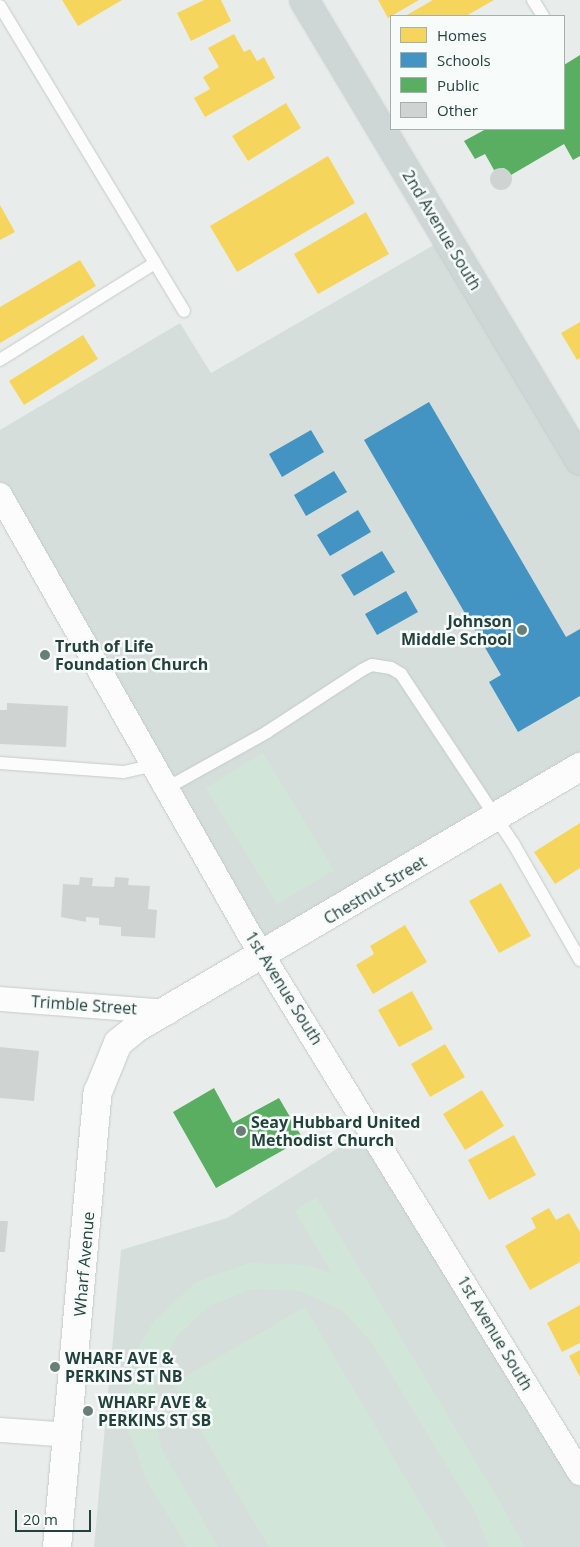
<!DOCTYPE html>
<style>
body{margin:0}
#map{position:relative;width:580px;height:1547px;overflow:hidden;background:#e8edeb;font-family:"Open Sans",sans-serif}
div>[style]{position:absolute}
.built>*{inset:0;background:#d6dedb}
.green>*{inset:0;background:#d1e6d9}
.homes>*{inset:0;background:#f6d55c}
.schools>*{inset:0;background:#4393c3}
.public>*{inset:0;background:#5aae61}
.building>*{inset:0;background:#cfd4d2}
.round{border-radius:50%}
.roads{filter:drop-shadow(0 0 1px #c5cac8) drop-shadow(0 0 1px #c5cac8)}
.lane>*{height:12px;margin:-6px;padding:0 6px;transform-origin:6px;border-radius:6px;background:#fcfcfc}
.street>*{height:24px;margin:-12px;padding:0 12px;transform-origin:12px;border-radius:12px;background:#fcfcfc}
.secondary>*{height:28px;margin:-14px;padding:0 14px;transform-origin:14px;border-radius:14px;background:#fcfcfc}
.primary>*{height:28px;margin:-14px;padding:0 14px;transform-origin:14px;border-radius:14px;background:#cfd7d6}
.dots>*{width:14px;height:14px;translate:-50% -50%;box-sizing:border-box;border:2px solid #f7fbf9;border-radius:50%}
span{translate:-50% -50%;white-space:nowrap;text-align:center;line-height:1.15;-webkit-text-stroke:5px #f7fbf9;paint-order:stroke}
.street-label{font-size:16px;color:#24423c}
.poi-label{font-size:16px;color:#24423c;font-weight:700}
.right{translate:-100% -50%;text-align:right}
.left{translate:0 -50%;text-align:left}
.legend{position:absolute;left:390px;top:15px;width:175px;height:115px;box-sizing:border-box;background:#f7fbf9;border:1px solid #a3b1ad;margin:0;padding:6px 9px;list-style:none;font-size:15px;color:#24423c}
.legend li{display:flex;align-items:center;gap:10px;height:25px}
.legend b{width:25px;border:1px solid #a3b1ad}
.scale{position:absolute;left:15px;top:1510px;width:76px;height:22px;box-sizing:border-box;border:2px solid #24423c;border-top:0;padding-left:6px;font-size:15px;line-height:18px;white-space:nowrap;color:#24423c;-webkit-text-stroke:4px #f7fbf9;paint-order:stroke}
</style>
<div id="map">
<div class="built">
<div style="clip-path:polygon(446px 238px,580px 461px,580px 767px,265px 956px,0 495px,0 430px,180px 323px,211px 373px)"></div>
<div style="clip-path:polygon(370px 1128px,580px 1473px,580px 1547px,94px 1547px,121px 1250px,227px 1218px)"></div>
</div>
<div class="green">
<div style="clip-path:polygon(263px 753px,334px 870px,277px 904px,206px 788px)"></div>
<div style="clip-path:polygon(316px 1197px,500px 1502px,524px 1547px,489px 1547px,476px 1514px,373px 1344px,342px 1310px,300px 1291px,253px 1289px,210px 1305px,176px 1337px,156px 1379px,153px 1402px,161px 1448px,218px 1547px,187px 1547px,147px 1481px,128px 1429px,126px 1401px,139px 1346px,154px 1321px,196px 1282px,249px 1263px,306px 1265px,333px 1274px,295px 1211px)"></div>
<div style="clip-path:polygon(305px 1307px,446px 1547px,269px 1547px,173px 1384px)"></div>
</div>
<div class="homes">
<div style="clip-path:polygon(62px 0,122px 0,78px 26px)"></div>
<div style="clip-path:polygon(204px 0,221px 0,231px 21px,191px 41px,177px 13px)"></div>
<div style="clip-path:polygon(378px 0,419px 0,388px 18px)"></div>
<div style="clip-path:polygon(433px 0,494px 0,466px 16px,405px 16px)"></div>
<div style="clip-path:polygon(234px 34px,244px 52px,250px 49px,257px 61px,264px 57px,275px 78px,205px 117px,194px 98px,210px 89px,203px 77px,219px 67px,208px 48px)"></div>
<div style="clip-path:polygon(286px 103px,301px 128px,248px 161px,232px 136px)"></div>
<div style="clip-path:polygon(328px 156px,355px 203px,237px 272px,210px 226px)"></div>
<div style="clip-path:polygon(0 205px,15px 232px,0 240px)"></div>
<div style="clip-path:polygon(366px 212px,389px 254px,318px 294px,294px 254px)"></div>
<div style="clip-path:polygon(80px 260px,96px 286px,0 343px,0 307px)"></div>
<div style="clip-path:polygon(580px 322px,580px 358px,577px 360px,561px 333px)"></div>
<div style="clip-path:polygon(83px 335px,98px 359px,24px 405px,9px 381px)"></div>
<div style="clip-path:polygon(580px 823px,580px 868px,555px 884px,534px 852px)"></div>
<div style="clip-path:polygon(501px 883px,531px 936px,499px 953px,469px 901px)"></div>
<div style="clip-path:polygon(405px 925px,427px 962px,373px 994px,356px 965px,374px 954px,370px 946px)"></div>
<div style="clip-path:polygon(412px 991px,433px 1029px,399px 1047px,378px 1010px)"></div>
<div style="clip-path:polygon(445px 1044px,465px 1077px,430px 1097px,411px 1064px)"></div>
<div style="clip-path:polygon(482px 1090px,504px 1126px,465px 1150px,443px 1114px)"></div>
<div style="clip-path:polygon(514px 1135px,536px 1175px,489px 1200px,468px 1160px)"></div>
<div style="clip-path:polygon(549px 1208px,556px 1220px,569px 1213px,580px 1232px,580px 1262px,530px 1290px,505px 1246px,536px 1228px,531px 1218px)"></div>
<div style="clip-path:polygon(580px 1305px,580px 1343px,562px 1352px,547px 1323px)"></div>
<div style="clip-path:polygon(580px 1350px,580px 1377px,569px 1356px)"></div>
</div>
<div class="schools">
<div style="clip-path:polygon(429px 402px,566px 637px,580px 629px,580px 696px,518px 732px,489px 682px,501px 675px,364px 440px)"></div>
<div style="clip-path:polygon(311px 430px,324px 452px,282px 477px,269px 454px)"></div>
<div style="clip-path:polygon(334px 471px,347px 492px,306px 516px,294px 495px)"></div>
<div style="clip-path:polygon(358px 510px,371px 532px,330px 556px,317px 535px)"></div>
<div style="clip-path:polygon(382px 551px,395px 572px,354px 596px,341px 575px)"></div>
<div style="clip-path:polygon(406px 591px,418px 612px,377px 635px,365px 614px)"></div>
</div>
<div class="public">
<div style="clip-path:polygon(580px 55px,580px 156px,573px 160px,564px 144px,511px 175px,504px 168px,494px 170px,485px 154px,475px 159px,464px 141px,486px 129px,564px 129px,564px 65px)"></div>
<div style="clip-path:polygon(214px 1088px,233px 1123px,279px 1098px,303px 1139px,216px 1188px,173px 1112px)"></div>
</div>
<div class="building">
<div class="round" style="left:490px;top:168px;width:22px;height:22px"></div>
<div style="clip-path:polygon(7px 703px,68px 706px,66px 747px,0 744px,0 710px,7px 710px)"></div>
<div style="clip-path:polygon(80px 877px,93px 878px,92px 886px,114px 887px,115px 877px,129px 878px,128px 885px,150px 886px,148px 909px,157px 910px,155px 938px,121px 936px,121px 927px,99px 925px,99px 918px,86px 917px,86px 922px,61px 917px,63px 884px,79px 885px)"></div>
<div style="clip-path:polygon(0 1047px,39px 1051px,34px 1101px,0 1098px)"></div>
<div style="clip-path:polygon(0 1221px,8px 1221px,5px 1252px,0 1252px)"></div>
</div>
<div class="roads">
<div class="lane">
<div style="left:533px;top:0;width:19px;rotate:58deg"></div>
<div style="left:0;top:6px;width:300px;rotate:58.9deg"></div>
<div style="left:155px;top:263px;width:183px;rotate:148deg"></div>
<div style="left:155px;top:263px;width:56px;rotate:58.9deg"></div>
<div style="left:0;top:763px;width:124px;rotate:4.2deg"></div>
<div style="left:124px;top:772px;width:32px;rotate:-13deg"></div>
<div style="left:167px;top:788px;width:115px;rotate:-29.2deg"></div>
<div style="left:267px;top:732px;width:113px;rotate:-33.1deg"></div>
<div style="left:362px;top:670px;width:11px;rotate:-27deg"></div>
<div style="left:372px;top:665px;width:19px;rotate:9deg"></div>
<div style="left:391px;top:668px;width:12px;rotate:31deg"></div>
<div style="left:401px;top:674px;width:203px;rotate:56.5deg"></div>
<div style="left:513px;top:843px;width:135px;rotate:60.2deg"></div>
</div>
<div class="street">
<div style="left:0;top:495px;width:502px;rotate:60.42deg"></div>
<div style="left:248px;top:932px;width:635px;rotate:58.46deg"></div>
<div style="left:0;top:999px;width:169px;rotate:4.4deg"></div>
<div style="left:0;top:1430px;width:69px;rotate:4.1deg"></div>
</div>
<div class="secondary">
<div style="left:57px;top:1547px;width:457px;rotate:-84.9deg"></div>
<div style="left:98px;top:1092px;width:53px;rotate:-67.8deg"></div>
<div style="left:118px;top:1043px;width:26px;rotate:-39deg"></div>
<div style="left:138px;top:1027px;width:513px;rotate:-30.47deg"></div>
</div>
<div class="primary">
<div style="left:304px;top:0;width:537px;rotate:59.09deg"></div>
</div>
</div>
<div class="dots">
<div style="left:522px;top:630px;background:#697e79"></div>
<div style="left:45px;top:655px;background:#697e79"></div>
<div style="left:241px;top:1131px;background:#697e79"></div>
<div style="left:55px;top:1367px;background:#697e79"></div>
<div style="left:88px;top:1411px;background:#697e79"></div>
</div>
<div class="street-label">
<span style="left:442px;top:230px;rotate:59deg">2nd Avenue South</span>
<span style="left:375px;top:890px;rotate:-31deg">Chestnut Street</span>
<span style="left:284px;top:988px;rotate:58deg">1st Avenue South</span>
<span style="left:84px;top:1005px;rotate:4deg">Trimble Street</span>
<span style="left:84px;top:1264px;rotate:-85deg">Wharf Avenue</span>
<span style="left:495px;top:1333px;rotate:59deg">1st Avenue South</span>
</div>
<div class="poi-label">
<span class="right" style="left:512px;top:630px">Johnson<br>Middle School</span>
<span class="left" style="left:55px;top:655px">Truth of Life<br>Foundation Church</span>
<span class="left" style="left:251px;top:1131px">Seay Hubbard United<br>Methodist Church</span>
<span class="left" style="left:65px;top:1367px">WHARF AVE &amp;<br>PERKINS ST NB</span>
<span class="left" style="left:98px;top:1411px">WHARF AVE &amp;<br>PERKINS ST SB</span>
</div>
<ul class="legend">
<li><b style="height:14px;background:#f6d55c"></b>Homes</li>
<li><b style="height:14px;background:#4393c3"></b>Schools</li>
<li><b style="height:14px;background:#5aae61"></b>Public</li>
<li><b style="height:14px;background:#cfd4d2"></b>Other</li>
</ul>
<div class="scale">20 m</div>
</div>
